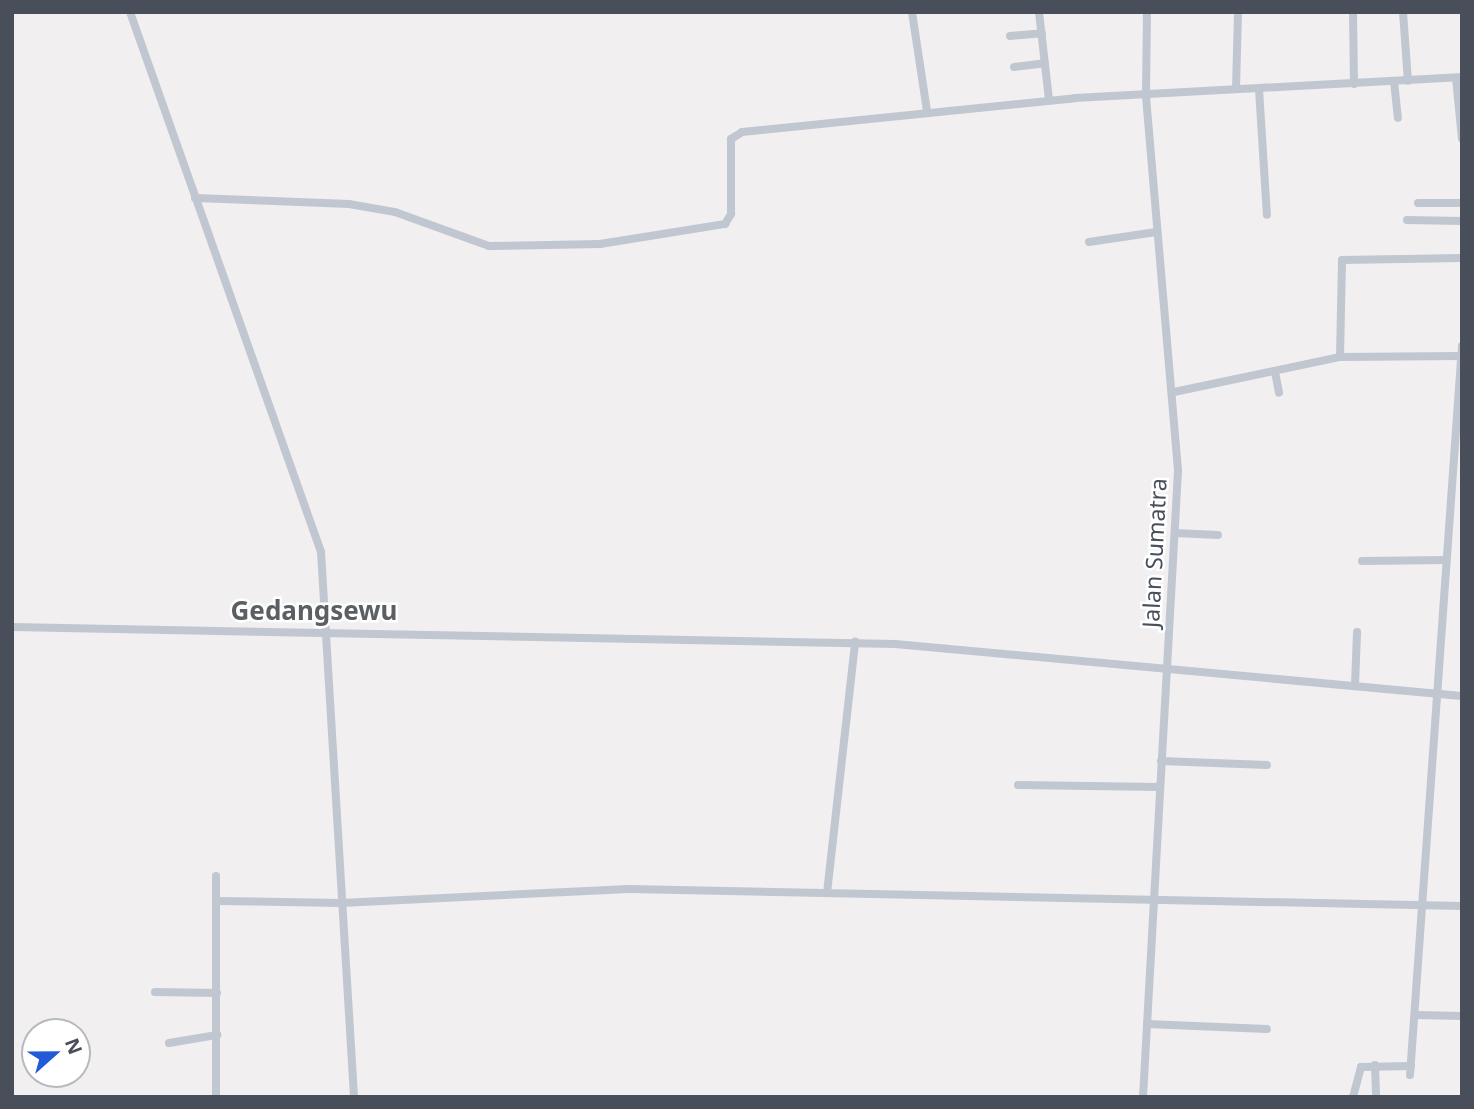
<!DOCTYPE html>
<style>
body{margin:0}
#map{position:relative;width:1474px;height:1109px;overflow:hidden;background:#f1efef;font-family:"Noto Sans",sans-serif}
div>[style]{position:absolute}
.minor>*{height:8px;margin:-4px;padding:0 4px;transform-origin:4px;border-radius:4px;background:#c0c7d0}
span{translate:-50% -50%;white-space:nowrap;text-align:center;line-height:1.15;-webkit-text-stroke:5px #fff;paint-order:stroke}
.street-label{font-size:23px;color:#484f5b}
.quarter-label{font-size:26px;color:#5b5e63;font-weight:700}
.frame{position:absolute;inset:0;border:14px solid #484f5b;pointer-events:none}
.north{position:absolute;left:21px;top:1018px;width:70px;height:70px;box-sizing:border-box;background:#fff;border:2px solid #b6b9bd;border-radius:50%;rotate:69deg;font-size:19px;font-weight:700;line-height:28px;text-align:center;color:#484f5b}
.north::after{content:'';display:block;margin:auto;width:24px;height:32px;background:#225ad8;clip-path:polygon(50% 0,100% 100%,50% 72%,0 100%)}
</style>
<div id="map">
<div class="minor">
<div style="left:130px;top:12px;width:573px;rotate:70.52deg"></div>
<div style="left:321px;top:552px;width:546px;rotate:86.53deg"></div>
<div style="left:912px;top:12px;width:100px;rotate:81.4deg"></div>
<div style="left:1039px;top:12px;width:89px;rotate:83.5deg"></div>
<div style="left:1353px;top:12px;width:72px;rotate:89.2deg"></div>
<div style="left:1403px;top:12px;width:69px;rotate:85.9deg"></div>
<div style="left:1010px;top:36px;width:32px;rotate:-5deg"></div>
<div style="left:1014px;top:67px;width:31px;rotate:-7deg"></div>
<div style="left:1456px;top:78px;width:61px;rotate:84.4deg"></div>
<div style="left:1394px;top:81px;width:37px;rotate:84deg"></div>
<div style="left:1236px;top:89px;width:77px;rotate:-88.5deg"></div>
<div style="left:1259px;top:89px;width:126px;rotate:86.4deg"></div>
<div style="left:195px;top:198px;width:154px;rotate:2.2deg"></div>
<div style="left:349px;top:204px;width:47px;rotate:9.9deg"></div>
<div style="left:395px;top:212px;width:100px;rotate:19.9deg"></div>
<div style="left:489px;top:246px;width:111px;rotate:-1deg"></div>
<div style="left:600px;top:244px;width:127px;rotate:-9.1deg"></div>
<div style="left:725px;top:224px;width:12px;rotate:-59deg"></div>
<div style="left:731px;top:214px;width:75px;rotate:-90deg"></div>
<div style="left:731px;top:139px;width:13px;rotate:-32deg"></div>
<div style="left:742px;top:132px;width:335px;rotate:-5.8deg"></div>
<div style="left:1075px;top:98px;width:388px;rotate:-3.1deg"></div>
<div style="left:1418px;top:203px;width:44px"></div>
<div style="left:1407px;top:220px;width:55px;rotate:1deg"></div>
<div style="left:1089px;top:242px;width:68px;rotate:-8.5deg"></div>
<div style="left:1340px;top:357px;width:97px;rotate:-88.8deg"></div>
<div style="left:1342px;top:260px;width:120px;rotate:-1deg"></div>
<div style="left:1275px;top:372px;width:21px;rotate:79deg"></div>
<div style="left:1174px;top:392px;width:170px;rotate:-11.9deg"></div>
<div style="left:1340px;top:357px;width:120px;rotate:-0.5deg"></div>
<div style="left:1175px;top:533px;width:43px;rotate:2.7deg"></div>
<div style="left:1362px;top:561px;width:84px;rotate:-0.7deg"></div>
<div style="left:12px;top:627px;width:883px;rotate:1.1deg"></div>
<div style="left:895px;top:644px;width:569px;rotate:5.24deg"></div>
<div style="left:1355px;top:685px;width:53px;rotate:-87.8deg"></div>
<div style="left:1161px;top:761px;width:106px;rotate:2.2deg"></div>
<div style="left:1018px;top:785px;width:141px;rotate:0.8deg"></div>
<div style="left:216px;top:876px;width:221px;rotate:90deg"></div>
<div style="left:827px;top:893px;width:253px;rotate:-83.6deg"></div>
<div style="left:217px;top:901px;width:124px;rotate:0.9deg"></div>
<div style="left:341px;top:903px;width:288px;rotate:-2.8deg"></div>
<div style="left:629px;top:889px;width:833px;rotate:1.17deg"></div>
<div style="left:155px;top:992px;width:62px;rotate:0.9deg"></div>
<div style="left:1416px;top:1015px;width:46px;rotate:1.2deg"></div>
<div style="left:1147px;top:1024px;width:120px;rotate:2.4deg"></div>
<div style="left:169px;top:1043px;width:49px;rotate:-9.5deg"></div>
<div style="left:1375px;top:1065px;width:32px;rotate:88deg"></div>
<div style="left:1410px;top:1075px;width:731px;rotate:-85.92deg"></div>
<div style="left:1143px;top:1097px;width:628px;rotate:-86.8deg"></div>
<div style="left:1178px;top:470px;width:377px;rotate:-94.9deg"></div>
<div style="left:1146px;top:94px;width:82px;rotate:-89.3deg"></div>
<div style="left:1353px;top:1097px;width:31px;rotate:-75deg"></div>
<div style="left:1361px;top:1067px;width:50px;rotate:-1.1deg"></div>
</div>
<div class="street-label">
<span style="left:1154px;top:553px;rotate:-87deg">Jalan Sumatra</span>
</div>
<div class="quarter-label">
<span style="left:314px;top:611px">Gedangsewu</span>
</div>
<div class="frame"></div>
<div class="north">N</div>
</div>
